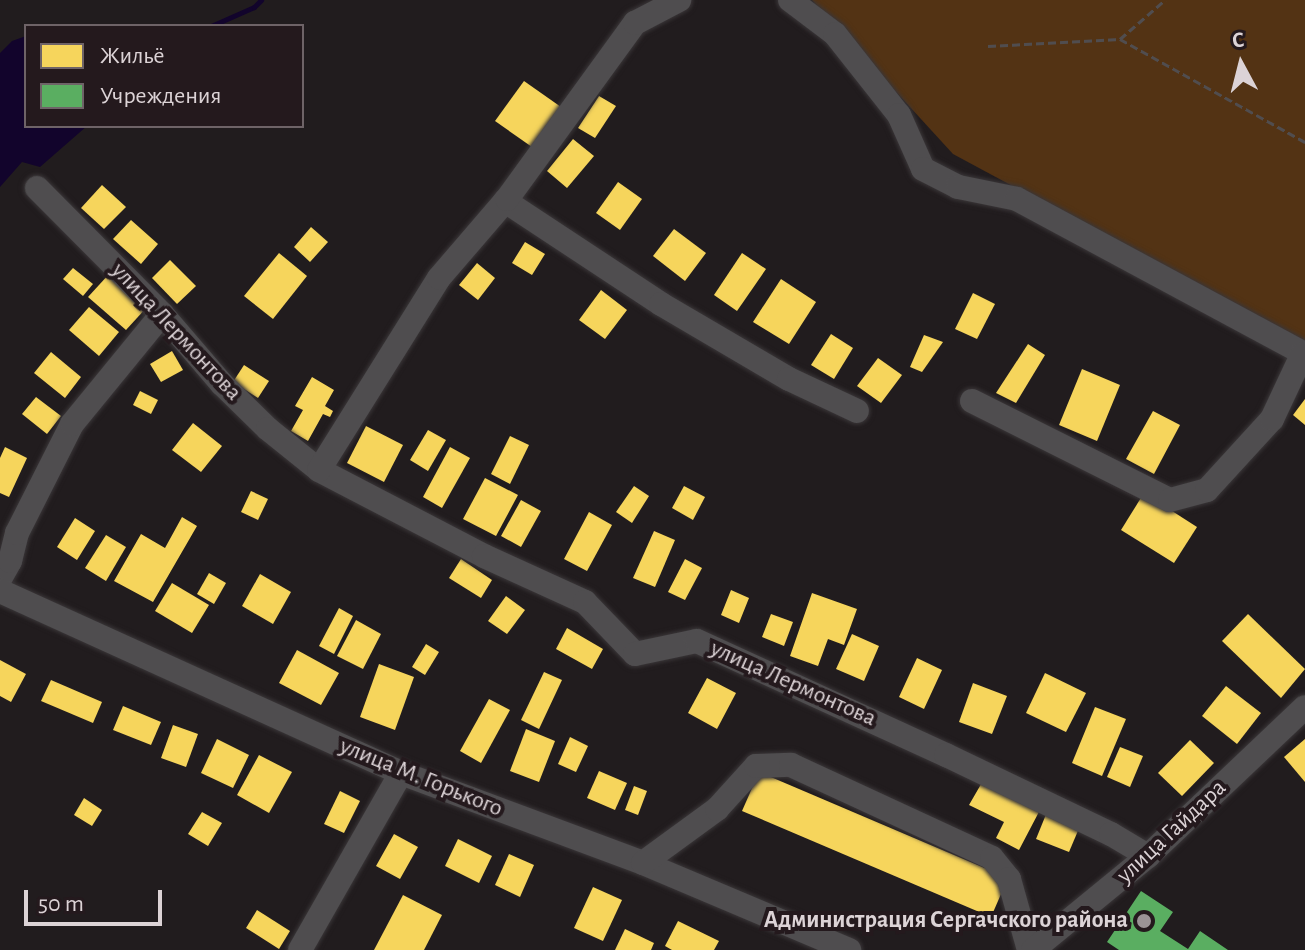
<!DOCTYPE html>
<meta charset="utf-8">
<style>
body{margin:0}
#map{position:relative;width:1305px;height:950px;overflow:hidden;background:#211c1e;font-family:"Alegreya Sans",sans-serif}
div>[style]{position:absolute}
.green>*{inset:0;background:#533314}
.water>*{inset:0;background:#12042c}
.homes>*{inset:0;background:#f6d55c}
.public>*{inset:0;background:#5aae61}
.stream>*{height:5px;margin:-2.5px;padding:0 2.5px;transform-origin:2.5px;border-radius:2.5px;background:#12042c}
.path>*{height:3px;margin-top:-1.5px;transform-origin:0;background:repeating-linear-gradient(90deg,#504d4f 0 8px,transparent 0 12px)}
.roads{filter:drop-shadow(0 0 2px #3a3638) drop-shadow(0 0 2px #3a3638)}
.minor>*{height:24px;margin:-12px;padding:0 12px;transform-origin:12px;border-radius:12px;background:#4f4d4f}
.dots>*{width:22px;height:22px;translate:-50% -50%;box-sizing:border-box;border:4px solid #24191d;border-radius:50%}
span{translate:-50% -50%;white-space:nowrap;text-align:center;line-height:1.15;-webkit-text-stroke:8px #24191d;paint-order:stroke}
.street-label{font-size:24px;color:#dcd3d6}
.poi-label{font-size:24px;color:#dcd3d6;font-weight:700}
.right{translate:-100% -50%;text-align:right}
.legend{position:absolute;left:24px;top:24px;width:280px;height:104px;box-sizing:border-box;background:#24191d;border:2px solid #6e6367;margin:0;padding:10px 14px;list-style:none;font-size:24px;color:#dcd3d6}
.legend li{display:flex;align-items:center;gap:16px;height:40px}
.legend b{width:40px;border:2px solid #6e6367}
.north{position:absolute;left:1201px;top:24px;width:80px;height:80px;-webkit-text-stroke:6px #24191d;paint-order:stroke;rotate:353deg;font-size:22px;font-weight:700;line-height:32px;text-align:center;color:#dcd3d6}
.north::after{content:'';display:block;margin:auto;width:28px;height:36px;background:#dcd3d6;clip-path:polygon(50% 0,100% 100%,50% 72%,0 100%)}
.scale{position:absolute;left:24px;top:890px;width:138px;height:36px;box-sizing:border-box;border:4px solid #dcd3d6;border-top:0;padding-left:10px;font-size:24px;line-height:28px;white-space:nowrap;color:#dcd3d6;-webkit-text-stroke:6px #24191d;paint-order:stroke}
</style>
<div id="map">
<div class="green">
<div style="clip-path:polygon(812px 0,1305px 0,1305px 344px,953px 154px)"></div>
</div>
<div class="water">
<div style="clip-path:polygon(26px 36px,26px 126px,87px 126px,40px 167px,22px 162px,0 187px,0 53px,12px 41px)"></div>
</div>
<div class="homes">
<div style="clip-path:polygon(524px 81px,561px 107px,532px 147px,495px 121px)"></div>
<div style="clip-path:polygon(599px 96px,616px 106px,595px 138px,578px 128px)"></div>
<div style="clip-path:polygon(573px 139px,594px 156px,567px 188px,547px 171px)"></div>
<div style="clip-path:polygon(618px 182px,642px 199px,620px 230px,596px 213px)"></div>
<div style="clip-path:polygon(102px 185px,126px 207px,104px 229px,81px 208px)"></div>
<div style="clip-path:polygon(131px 220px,158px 244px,141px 264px,113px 239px)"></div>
<div style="clip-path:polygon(311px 227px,328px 242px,310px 262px,294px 247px)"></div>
<div style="clip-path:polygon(674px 229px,706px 253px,685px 281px,653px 256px)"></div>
<div style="clip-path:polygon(525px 242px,545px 254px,532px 275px,512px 263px)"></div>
<div style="clip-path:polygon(279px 253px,307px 276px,273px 319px,244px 296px)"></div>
<div style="clip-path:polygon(742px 253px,766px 269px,737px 311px,714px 295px)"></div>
<div style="clip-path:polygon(170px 260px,196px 286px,177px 304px,152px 278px)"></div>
<div style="clip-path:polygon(477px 263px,495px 278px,478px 300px,459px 285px)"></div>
<div style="clip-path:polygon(73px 268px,93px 284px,83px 296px,63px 279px)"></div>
<div style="clip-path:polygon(110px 273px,148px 306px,126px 330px,88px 297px)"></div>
<div style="clip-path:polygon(781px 279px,816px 302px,789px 344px,753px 322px)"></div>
<div style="clip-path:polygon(601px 290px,627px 310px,605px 339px,579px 320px)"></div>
<div style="clip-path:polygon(973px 293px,995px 304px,977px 339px,955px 329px)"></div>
<div style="clip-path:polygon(89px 307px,119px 332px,99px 356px,69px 330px)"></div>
<div style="clip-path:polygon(831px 334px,853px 348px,834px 379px,811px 365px)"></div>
<div style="clip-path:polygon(924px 335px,943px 342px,922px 372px,910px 367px)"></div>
<div style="clip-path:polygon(1028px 344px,1045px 355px,1016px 403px,996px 393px)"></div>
<div style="clip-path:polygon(172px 351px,183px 370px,161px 382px,150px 364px)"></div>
<div style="clip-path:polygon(51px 352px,81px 377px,65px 398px,34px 373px)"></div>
<div style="clip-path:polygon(878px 358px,902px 375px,881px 403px,857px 386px)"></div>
<div style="clip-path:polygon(244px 365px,269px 381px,258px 398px,233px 382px)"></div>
<div style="clip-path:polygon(1082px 369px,1120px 385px,1097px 441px,1059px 425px)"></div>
<div style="clip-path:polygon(312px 377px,334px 390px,325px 406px,333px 411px,330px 417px,323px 414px,308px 441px,291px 431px,303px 410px,295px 406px)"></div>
<div style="clip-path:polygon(140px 391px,158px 400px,151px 414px,133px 405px)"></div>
<div style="clip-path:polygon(36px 397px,61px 416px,47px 434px,22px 414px)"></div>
<div style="clip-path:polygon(1305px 399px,1305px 425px,1293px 415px)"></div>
<div style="clip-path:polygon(1153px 411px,1180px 425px,1154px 474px,1126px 459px)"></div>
<div style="clip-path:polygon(193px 423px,222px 446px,201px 472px,172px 450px)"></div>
<div style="clip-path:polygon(366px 426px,403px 445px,384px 482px,347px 463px)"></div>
<div style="clip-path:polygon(428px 430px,446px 440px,428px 471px,410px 460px)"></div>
<div style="clip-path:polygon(510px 436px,529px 445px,510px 484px,491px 474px)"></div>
<div style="clip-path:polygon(5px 447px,27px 458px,9px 497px,0 493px,0 458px)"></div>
<div style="clip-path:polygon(450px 447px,470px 458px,442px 508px,423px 497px)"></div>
<div style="clip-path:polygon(485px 478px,518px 495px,496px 536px,463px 519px)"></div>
<div style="clip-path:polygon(634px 486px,649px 496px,632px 523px,616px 512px)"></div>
<div style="clip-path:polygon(684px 486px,705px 497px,693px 520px,672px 508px)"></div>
<div style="clip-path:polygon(251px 491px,268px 499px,258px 520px,241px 512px)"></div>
<div style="clip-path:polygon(1144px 493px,1197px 527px,1174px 563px,1121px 530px)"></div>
<div style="clip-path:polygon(521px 500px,541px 511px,521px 547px,501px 536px)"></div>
<div style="clip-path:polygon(589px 512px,612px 525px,587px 571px,564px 559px)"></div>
<div style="clip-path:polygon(182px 517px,197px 526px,153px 602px,114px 581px,141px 534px,165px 548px)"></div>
<div style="clip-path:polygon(75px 518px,95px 531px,77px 560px,57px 547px)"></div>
<div style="clip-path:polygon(654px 531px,675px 540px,655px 587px,633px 578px)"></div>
<div style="clip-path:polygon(106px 535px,126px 547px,106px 581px,85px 568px)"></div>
<div style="clip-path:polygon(461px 559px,492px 580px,481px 598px,449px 578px)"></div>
<div style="clip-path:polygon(685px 559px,702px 568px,685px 600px,668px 592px)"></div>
<div style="clip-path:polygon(209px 573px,226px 583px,214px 604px,197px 594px)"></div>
<div style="clip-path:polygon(260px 574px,291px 592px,273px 624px,242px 606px)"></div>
<div style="clip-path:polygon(172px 583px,209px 605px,192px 633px,155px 611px)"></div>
<div style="clip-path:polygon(731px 590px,749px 598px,739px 623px,721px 615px)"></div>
<div style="clip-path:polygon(812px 593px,857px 609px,844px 645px,828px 639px,818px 666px,790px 656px)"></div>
<div style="clip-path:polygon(506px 596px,525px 610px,507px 634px,488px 621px)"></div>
<div style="clip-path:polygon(339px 608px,353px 616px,334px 654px,319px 646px)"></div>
<div style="clip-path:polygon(771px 614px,793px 622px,784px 646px,762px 637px)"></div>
<div style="clip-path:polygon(1248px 614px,1305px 669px,1281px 698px,1222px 641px)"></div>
<div style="clip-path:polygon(356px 620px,381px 634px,363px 669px,337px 656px)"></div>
<div style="clip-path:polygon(567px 628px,603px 649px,592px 669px,556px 649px)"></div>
<div style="clip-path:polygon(852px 634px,879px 646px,864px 681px,836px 669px)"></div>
<div style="clip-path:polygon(426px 644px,439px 652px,425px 675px,412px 667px)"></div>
<div style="clip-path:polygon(297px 650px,339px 673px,321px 705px,279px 683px)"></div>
<div style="clip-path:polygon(917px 658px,942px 670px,924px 709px,899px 697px)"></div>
<div style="clip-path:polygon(0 660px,26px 674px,11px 702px,0 696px)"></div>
<div style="clip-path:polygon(379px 664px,414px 677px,395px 730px,360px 717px)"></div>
<div style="clip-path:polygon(544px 672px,562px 680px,539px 729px,521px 720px)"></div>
<div style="clip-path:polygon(1045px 673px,1086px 693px,1066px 732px,1026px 713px)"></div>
<div style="clip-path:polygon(707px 678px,736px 693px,717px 729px,688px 713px)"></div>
<div style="clip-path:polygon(51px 680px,102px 702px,93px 723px,41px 701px)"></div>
<div style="clip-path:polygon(973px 683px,1007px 696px,992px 734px,959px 722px)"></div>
<div style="clip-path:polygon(1226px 686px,1261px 713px,1237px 744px,1202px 716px)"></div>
<div style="clip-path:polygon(489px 699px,510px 710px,481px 763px,460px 751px)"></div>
<div style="clip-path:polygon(123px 706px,161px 722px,151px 745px,113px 730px)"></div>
<div style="clip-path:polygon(1095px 707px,1126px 719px,1102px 776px,1072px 763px)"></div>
<div style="clip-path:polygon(173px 725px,198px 734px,186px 767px,161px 758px)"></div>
<div style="clip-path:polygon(526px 729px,555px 741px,539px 782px,510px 771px)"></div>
<div style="clip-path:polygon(570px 737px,588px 746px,576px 772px,558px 764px)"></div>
<div style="clip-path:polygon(217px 739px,249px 755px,233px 788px,201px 773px)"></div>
<div style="clip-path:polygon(1305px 739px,1305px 782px,1284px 757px)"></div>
<div style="clip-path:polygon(1190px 740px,1214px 763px,1182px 796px,1158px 773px)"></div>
<div style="clip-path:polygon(1120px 747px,1143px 756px,1130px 787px,1107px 777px)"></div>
<div style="clip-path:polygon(259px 755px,292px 772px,269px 813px,237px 795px)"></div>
<div style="clip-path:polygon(599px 771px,627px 783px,615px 810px,587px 798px)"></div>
<div style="clip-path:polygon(759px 772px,1008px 878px,991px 917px,742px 811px)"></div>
<div style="clip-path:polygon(984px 779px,1041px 808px,1019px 850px,996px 838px,1004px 822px,969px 805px)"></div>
<div style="clip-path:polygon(634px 786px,647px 791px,638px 815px,625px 810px)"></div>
<div style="clip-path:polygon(340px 791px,360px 801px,344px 833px,324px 824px)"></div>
<div style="clip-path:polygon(84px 798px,102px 810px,92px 826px,74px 815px)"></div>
<div style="clip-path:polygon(202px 812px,222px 823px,208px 846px,188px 834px)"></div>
<div style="clip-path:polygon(1047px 812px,1080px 826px,1069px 852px,1036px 839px)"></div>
<div style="clip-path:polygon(394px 834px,418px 847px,400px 879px,376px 866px)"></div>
<div style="clip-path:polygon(458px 839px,492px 856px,479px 883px,445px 866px)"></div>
<div style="clip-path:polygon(509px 854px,534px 865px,520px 897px,495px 885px)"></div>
<div style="clip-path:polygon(593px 887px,622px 900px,603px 941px,574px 928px)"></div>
<div style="clip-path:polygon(403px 895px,442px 915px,424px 950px,374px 950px)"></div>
<div style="clip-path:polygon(257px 910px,290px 931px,279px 949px,246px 928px)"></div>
<div style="clip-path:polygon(678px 921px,719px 941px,714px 950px,672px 950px,665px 946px)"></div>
<div style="clip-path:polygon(625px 929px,654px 943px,651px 950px,615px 950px)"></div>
</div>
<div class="public">
<div style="clip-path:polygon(1141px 891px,1173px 912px,1160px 931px,1188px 949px,1200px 931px,1228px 950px,1119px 950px,1107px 942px)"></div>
</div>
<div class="stream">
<div style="left:211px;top:26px;width:47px;rotate:-23.8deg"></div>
<div style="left:254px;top:7px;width:10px;rotate:-45deg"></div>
</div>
<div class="path">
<div style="left:1120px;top:39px;width:60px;rotate:-40.9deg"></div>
<div style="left:988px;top:46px;width:132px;rotate:-3deg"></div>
<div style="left:1120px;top:39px;width:212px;rotate:29.1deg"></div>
</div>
<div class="roads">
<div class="minor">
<div style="left:790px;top:0;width:56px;rotate:37.1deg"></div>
<div style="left:835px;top:34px;width:103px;rotate:51.7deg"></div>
<div style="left:899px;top:115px;width:59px;rotate:66deg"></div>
<div style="left:923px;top:169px;width:39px;rotate:27deg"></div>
<div style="left:958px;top:187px;width:60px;rotate:11.5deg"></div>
<div style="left:1017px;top:199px;width:327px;rotate:28.3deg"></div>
<div style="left:37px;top:188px;width:177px;rotate:45.2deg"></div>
<div style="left:162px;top:314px;width:92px;rotate:49.4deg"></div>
<div style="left:222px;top:384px;width:64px;rotate:44.4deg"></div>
<div style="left:268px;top:429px;width:65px;rotate:38.8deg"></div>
<div style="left:319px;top:470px;width:186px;rotate:27.5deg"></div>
<div style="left:484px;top:556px;width:111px;rotate:24.5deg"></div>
<div style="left:585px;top:602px;width:72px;rotate:46.1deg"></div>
<div style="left:635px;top:654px;width:63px;rotate:-11.8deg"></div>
<div style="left:697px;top:641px;width:274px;rotate:24.6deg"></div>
<div style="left:946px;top:755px;width:183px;rotate:25.6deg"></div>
<div style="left:1111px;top:834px;width:43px;rotate:30.7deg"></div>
<div style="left:505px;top:201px;width:187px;rotate:33.4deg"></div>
<div style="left:661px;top:304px;width:148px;rotate:30.4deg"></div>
<div style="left:789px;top:379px;width:75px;rotate:25.2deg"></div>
<div style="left:972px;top:401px;width:221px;rotate:26.6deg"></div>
<div style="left:1170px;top:500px;width:38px;rotate:-15deg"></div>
<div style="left:1207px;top:490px;width:96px;rotate:-47.5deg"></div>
<div style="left:1272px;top:419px;width:71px;rotate:-64.9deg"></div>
<div style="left:319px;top:470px;width:226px;rotate:-58deg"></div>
<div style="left:439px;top:278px;width:104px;rotate:-49.3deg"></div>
<div style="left:507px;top:199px;width:218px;rotate:-54deg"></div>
<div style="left:635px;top:23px;width:50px;rotate:-27.6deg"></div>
<div style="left:0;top:579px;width:21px;rotate:-61deg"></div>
<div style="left:10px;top:561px;width:29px;rotate:-76deg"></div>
<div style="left:17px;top:533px;width:122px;rotate:-63.2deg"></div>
<div style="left:72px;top:424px;width:142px;rotate:-50.7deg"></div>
<div style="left:0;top:591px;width:440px;rotate:24.4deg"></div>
<div style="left:401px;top:773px;width:258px;rotate:20.4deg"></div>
<div style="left:643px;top:863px;width:224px;rotate:22.9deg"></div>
<div style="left:643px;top:863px;width:92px;rotate:-36.1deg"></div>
<div style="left:717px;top:809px;width:58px;rotate:-47.8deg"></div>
<div style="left:756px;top:766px;width:35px;rotate:-2deg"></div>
<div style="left:791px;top:765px;width:221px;rotate:24.8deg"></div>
<div style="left:992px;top:858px;width:27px;rotate:51deg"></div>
<div style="left:1009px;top:879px;width:74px;rotate:74.3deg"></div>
<div style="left:300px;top:950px;width:204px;rotate:-60.3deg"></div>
<div style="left:1033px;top:950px;width:149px;rotate:-39.3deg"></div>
<div style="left:1148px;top:856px;width:216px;rotate:-43.5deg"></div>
</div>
</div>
<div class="dots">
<div style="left:1144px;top:921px;background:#9b9396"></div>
</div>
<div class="street-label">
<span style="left:176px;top:332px;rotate:47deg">улица Лермонтова</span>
<span style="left:793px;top:684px;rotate:24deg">улица Лермонтова</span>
<span style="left:421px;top:778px;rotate:22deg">улица М. Горького</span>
<span style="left:1172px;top:832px;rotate:-43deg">улица Гайдара</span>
</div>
<div class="poi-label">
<span class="right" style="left:1128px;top:921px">Администрация Сергачского района</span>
</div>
<ul class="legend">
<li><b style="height:22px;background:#f6d55c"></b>Жильё</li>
<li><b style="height:22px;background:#5aae61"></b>Учреждения</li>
</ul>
<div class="north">С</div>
<div class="scale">50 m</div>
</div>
